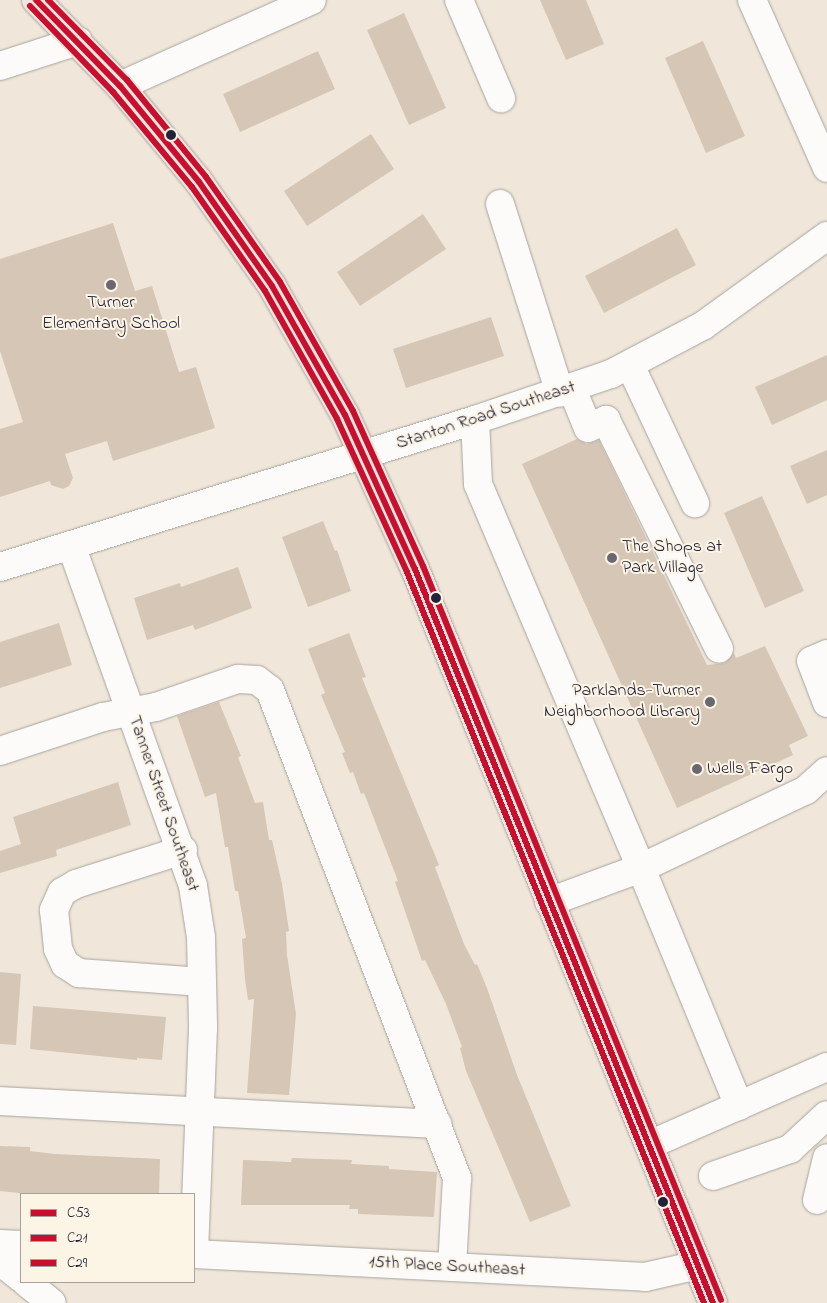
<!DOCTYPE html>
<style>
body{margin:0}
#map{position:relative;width:827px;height:1303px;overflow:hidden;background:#f0e7da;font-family:"Indie Flower",sans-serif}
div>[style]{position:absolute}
.building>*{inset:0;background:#d6c6b6}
.roads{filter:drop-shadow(0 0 1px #a7a39e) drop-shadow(0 0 1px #a7a39e)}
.minor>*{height:28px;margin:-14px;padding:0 14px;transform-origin:14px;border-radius:14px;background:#fdfbf9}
.major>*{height:28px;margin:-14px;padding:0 14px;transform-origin:14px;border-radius:14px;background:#f0e6df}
.bus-1>*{height:6px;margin:-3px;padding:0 3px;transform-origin:3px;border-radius:3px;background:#c8102e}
.bus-2>*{height:6px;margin:-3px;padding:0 3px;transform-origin:3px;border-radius:3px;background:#c8102e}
.bus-3>*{height:6px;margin:-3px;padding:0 3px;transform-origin:3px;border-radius:3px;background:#c8102e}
.dots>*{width:14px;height:14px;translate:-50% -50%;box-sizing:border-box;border:2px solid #fcf5e5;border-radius:50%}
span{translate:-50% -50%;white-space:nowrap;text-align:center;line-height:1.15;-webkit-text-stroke:4px #fcf5e5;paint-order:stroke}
.poi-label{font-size:18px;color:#22223b}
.left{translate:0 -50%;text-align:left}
.right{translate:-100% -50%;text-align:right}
.street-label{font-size:18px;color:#22223b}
.legend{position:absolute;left:20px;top:1193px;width:175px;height:90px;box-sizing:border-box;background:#fcf5e5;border:1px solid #a5a1a1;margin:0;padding:6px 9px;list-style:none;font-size:15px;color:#22223b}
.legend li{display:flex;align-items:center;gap:10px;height:25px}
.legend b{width:25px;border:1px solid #a5a1a1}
</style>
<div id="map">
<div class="building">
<div style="clip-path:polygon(540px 0,586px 0,604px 44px,566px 60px)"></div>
<div style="clip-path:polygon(404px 13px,446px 108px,409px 125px,367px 30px)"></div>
<div style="clip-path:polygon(703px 41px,745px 136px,706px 153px,665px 58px)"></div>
<div style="clip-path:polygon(318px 51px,335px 89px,240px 132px,223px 94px)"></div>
<div style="clip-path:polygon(371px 134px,394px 169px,307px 226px,284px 191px)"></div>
<div style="clip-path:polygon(423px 214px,446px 249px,360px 306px,337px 272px)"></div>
<div style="clip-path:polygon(113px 223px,135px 291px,152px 286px,179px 372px,196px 367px,215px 428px,113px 461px,107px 441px,65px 454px,73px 478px,69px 486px,63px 489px,51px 485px,50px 481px,0 497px,0 429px,23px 422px,0 351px,0 259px)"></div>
<div style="clip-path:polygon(677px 228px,696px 265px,604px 313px,585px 276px)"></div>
<div style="clip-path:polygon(491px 317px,504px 356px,406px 388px,393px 349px)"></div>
<div style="clip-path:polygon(827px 355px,827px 400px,772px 425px,755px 387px)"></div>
<div style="clip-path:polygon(577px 439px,587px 444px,599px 440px,707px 665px,725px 663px,734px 653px,736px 658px,765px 646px,808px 736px,789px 745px,793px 755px,677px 808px,522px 464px)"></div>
<div style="clip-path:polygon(827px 450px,827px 495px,807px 504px,790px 466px)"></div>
<div style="clip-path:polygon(762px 496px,804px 591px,765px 608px,724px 513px)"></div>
<div style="clip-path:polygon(323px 521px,335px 551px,337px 550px,351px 591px,308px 607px,282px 537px)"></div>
<div style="clip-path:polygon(238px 567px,252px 608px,195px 630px,193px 625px,147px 640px,134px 598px,180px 583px,181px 587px)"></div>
<div style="clip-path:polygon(59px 623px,72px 665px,0 688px,0 642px)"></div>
<div style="clip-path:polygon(349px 633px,366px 677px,362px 678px,439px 865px,435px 867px,464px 944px,475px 965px,477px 964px,487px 988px,517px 1075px,571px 1206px,530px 1222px,466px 1071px,460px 1048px,462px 1047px,446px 1004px,425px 960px,422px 961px,395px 882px,398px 881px,364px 793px,361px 794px,353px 772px,350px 773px,342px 753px,345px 752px,321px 695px,325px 693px,308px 649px)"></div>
<div style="clip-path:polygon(219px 702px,241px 756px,238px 757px,255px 803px,263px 802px,269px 840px,272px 840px,282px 884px,289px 931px,286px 932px,287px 955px,296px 1014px,289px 1095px,247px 1093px,254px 999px,248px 1000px,245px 979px,242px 939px,246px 938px,238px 891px,235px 891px,228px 847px,225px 847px,216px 793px,205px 797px,177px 716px)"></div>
<div style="clip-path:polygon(118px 782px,131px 825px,56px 850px,57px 856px,0 873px,0 851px,21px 844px,13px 817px)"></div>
<div style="clip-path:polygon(0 972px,21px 974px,16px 1045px,0 1044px)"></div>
<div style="clip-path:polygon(33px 1006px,166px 1017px,162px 1060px,137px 1058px,137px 1060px,30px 1049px)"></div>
<div style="clip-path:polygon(0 1146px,30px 1147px,30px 1151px,55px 1154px,160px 1159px,159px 1194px,28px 1194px,0 1191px)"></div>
<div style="clip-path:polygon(292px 1158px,352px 1160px,351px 1164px,389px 1166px,389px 1169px,437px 1172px,434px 1217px,358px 1214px,358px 1209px,349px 1209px,350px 1205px,241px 1205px,243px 1160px,291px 1162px)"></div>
</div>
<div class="roads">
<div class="minor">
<div style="left:459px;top:0;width:107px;rotate:66.8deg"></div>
<div style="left:752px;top:0;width:184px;rotate:65.9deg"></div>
<div style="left:0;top:66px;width:82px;rotate:-17.8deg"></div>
<div style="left:120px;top:86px;width:210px;rotate:-24.1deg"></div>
<div style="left:500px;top:204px;width:198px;rotate:72.4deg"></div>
<div style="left:630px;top:365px;width:153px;rotate:64.8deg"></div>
<div style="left:572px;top:389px;width:42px;rotate:67.7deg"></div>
<div style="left:588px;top:428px;width:20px;rotate:-24deg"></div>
<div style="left:606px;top:420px;width:255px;rotate:63.7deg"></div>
<div style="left:475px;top:420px;width:64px;rotate:87.3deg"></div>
<div style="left:478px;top:484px;width:417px;rotate:67deg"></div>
<div style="left:641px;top:868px;width:98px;rotate:159.7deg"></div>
<div style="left:71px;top:545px;width:362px;rotate:70.3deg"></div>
<div style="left:193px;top:886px;width:52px;rotate:81.1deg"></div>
<div style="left:201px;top:937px;width:91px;rotate:88.7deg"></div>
<div style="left:203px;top:1028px;width:224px;rotate:92.3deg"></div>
<div style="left:0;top:567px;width:497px;rotate:-17.2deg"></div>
<div style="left:475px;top:420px;width:144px;rotate:-18.7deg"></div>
<div style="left:611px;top:374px;width:105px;rotate:-27.8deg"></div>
<div style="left:704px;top:325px;width:152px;rotate:-35.9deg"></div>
<div style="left:827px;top:654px;width:17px;rotate:156deg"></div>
<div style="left:811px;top:661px;width:45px;rotate:69.1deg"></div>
<div style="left:0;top:751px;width:108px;rotate:-18.3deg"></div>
<div style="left:103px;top:717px;width:54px;rotate:-10.7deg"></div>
<div style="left:156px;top:707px;width:87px;rotate:-18.9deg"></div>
<div style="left:238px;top:679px;width:19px;rotate:3deg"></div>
<div style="left:257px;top:680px;width:16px;rotate:38deg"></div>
<div style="left:270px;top:690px;width:523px;rotate:69.03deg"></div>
<div style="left:457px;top:1178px;width:89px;rotate:93.2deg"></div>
<div style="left:183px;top:850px;width:112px;rotate:162.4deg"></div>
<div style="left:76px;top:884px;width:16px;rotate:150deg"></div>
<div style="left:62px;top:892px;width:20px;rotate:114deg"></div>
<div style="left:54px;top:910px;width:39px;rotate:84deg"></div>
<div style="left:58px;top:949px;width:17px;rotate:65deg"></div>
<div style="left:65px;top:964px;width:17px;rotate:33deg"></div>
<div style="left:79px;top:973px;width:123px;rotate:4.2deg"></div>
<div style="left:0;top:1101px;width:438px;rotate:3deg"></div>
<div style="left:739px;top:1106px;width:257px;rotate:-112.4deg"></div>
<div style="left:641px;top:868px;width:183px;rotate:-25.3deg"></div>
<div style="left:806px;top:790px;width:28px;rotate:-42deg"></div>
<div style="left:649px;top:1145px;width:194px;rotate:-23.7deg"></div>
<div style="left:713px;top:1176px;width:82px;rotate:-19.3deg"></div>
<div style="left:790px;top:1149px;width:50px;rotate:-42.6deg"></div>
<div style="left:817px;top:1200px;width:43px;rotate:-76.6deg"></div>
<div style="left:0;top:1244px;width:21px;rotate:3deg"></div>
<div style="left:194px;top:1254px;width:452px;rotate:2.9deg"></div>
<div style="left:645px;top:1277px;width:54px;rotate:-12.8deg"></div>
<div style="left:0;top:1261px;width:27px;rotate:39deg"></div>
<div style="left:26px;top:1282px;width:33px;rotate:39deg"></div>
</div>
<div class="major">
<div style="left:36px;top:0;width:120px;rotate:45.7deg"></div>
<div style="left:120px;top:86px;width:124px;rotate:50.5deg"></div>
<div style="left:199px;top:182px;width:127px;rotate:54.9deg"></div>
<div style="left:272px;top:286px;width:148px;rotate:60.5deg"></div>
<div style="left:345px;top:415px;width:169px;rotate:65.6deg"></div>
<div style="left:415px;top:569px;width:792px;rotate:67.9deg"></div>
</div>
</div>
<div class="bus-1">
<div style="left:36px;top:0;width:120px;rotate:45.7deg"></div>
<div style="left:120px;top:86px;width:124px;rotate:50.5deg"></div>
<div style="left:199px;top:182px;width:127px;rotate:54.9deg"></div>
<div style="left:272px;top:286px;width:148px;rotate:60.5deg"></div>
<div style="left:345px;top:415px;width:169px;rotate:65.6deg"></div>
<div style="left:415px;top:569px;width:792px;rotate:67.9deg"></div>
</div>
<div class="bus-2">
<div style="left:30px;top:6px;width:120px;rotate:46deg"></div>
<div style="left:113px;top:92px;width:124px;rotate:50.3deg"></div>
<div style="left:192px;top:187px;width:127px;rotate:54.9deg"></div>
<div style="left:265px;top:291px;width:147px;rotate:60.6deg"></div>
<div style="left:337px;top:419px;width:168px;rotate:65.4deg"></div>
<div style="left:407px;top:572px;width:789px;rotate:67.89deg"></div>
</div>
<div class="bus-3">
<div style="left:48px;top:0;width:112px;rotate:45.4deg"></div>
<div style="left:127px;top:80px;width:125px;rotate:50.8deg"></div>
<div style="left:206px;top:177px;width:128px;rotate:54.8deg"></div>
<div style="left:280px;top:282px;width:148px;rotate:60.5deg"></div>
<div style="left:353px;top:411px;width:170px;rotate:65.7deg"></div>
<div style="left:423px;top:566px;width:792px;rotate:67.9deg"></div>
</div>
<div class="dots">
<div style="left:171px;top:135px;background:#22223b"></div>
<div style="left:111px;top:285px;background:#6a6773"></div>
<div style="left:612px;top:558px;background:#6a6773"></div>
<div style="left:436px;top:598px;background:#22223b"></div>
<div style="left:710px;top:702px;background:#6a6773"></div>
<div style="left:697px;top:769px;background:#6a6773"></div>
<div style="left:663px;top:1202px;background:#22223b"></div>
</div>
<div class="poi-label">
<span style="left:111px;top:314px">Turner<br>Elementary School</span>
<span class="left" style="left:622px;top:558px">The Shops at<br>Park Village</span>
<span class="right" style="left:700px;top:702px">Parklands-Turner<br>Neighborhood Library</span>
<span class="left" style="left:707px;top:769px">Wells Fargo</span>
</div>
<div class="street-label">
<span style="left:486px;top:416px;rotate:-18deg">Stanton Road Southeast</span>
<span style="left:163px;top:804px;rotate:71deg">Tanner Street Southeast</span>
<span style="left:447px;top:1267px;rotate:3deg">15th Place Southeast</span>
</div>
<ul class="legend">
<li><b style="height:6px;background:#c8102e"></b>C53</li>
<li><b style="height:6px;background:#c8102e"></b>C21</li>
<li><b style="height:6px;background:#c8102e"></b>C29</li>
</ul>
</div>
